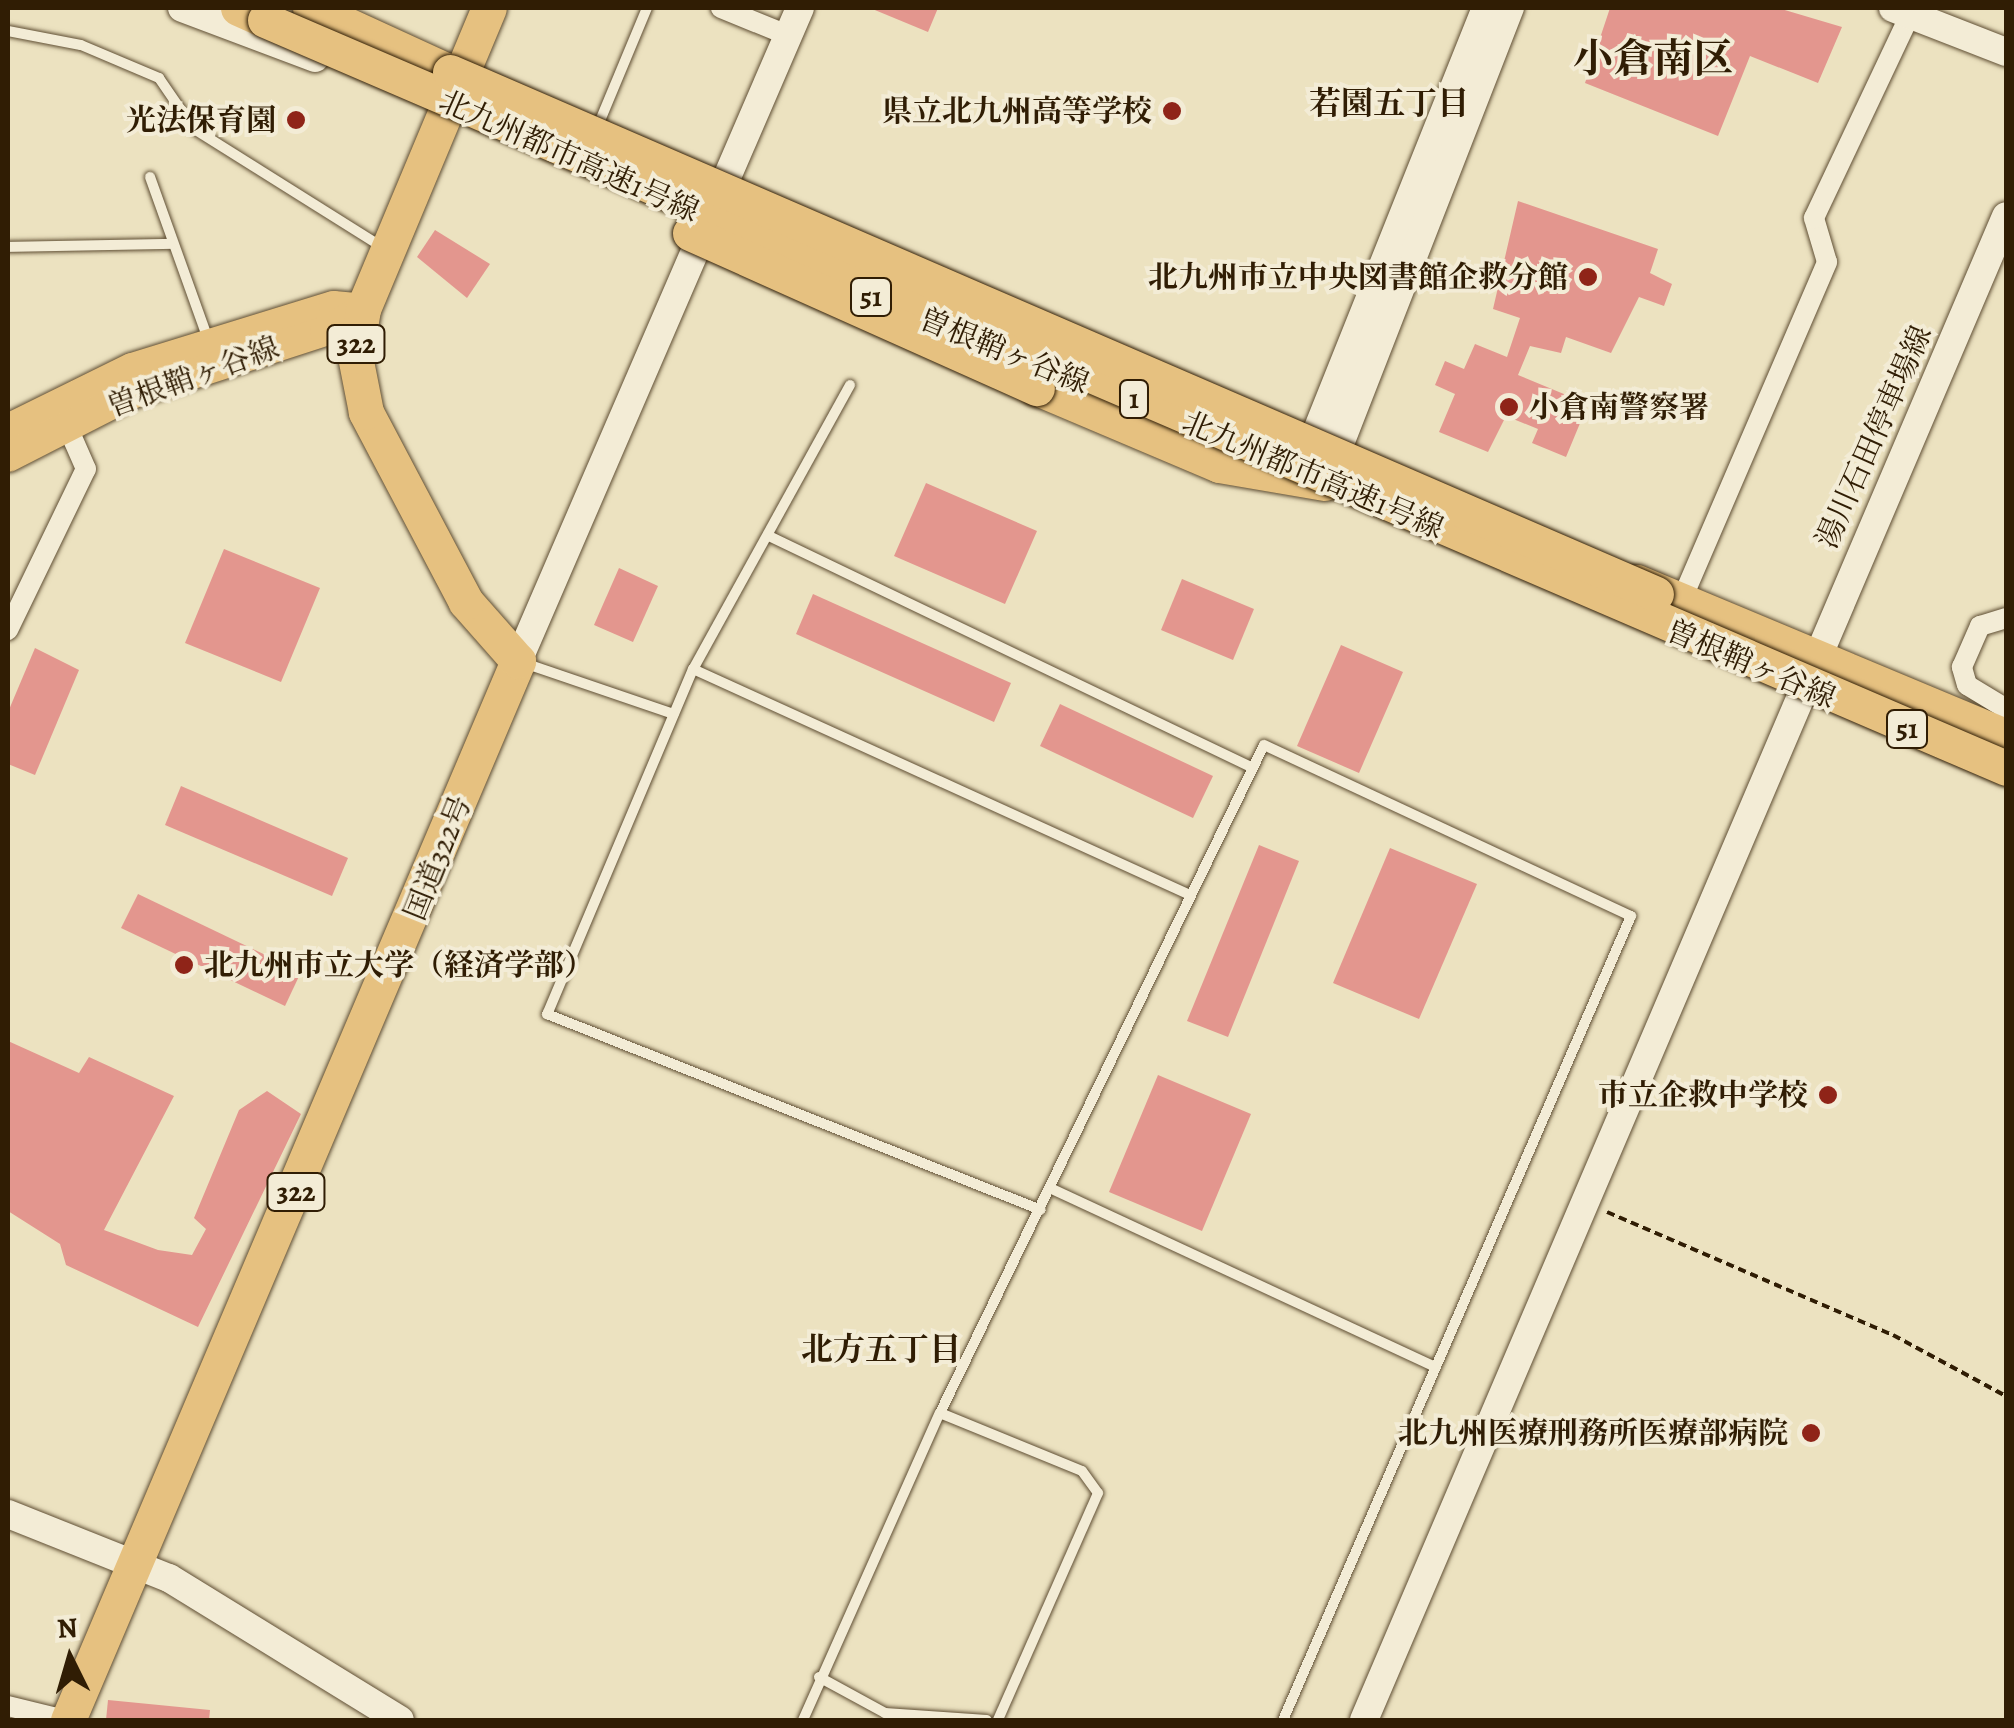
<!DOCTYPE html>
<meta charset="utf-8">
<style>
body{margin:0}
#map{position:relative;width:2014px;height:1728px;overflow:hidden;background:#ece2c0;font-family:Alegreya,"Noto Serif JP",serif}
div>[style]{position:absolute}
.building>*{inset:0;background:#e3968e}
.path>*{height:4px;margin-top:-2px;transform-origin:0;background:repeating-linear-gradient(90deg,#301d04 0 8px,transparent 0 13px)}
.roads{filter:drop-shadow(0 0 2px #5f4e33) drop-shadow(0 0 2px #5f4e33)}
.lane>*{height:10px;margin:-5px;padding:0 5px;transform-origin:5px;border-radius:5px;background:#f3ecd6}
.street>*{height:20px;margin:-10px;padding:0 10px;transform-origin:10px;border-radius:10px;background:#f3ecd6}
.secondary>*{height:28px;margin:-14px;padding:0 14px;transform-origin:14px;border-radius:14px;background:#f3ecd6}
.primary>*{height:30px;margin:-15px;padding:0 15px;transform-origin:15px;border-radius:15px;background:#e6c180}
.highway>*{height:35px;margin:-17.5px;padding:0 17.5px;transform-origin:17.5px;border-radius:17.5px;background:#e6c180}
.bridges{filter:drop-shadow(0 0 2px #301d04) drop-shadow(0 0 2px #301d04)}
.highway-bridge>*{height:35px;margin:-17.5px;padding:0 17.5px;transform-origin:17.5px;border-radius:17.5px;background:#e6c180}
.dots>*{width:28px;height:28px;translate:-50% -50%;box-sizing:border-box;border:5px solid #f3ecd6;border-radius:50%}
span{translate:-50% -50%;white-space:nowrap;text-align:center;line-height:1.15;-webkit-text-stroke:8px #f3ecd6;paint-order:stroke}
.shield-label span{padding:2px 8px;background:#f3ecd6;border:2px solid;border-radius:8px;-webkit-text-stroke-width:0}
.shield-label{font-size:28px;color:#301d04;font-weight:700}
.poi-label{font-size:30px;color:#301d04;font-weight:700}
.right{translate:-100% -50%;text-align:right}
.left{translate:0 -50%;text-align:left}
.street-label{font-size:30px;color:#301d04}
.neighbourhood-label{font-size:32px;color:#301d04;font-weight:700}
.district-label{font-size:40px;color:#301d04;font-weight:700}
.frame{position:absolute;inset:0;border:10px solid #301d04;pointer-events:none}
.north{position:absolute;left:20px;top:1608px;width:100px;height:100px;-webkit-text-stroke:8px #f3ecd6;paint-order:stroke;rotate:355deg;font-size:28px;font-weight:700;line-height:40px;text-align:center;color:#301d04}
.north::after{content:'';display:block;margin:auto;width:35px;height:45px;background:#301d04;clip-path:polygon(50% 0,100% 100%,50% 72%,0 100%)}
</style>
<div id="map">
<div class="building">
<div style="clip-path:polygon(870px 8px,938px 8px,928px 32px)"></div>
<div style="clip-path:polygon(1610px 8px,1778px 8px,1842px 27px,1818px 83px,1750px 56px,1718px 136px,1585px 83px)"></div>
<div style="clip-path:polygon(1518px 201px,1658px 249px,1650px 273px,1672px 284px,1664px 306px,1639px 297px,1611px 353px,1566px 337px,1561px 353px,1530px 346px,1518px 375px,1588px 404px,1566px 457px,1532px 443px,1538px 429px,1506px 416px,1488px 452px,1439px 432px,1455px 394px,1435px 385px,1445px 361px,1464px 369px,1475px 344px,1507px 357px,1520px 318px,1493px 309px)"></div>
<div style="clip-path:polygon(435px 230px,490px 264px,467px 298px,417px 257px)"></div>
<div style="clip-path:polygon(926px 483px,1037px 531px,1005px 604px,894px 556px)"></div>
<div style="clip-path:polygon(224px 549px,320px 588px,281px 682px,185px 643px)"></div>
<div style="clip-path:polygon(619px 568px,658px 586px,633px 642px,594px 625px)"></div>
<div style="clip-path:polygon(1182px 579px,1254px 609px,1233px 660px,1161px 630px)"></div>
<div style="clip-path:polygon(813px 594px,1011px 683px,994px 722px,796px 634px)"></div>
<div style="clip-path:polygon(1341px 645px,1403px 672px,1359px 773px,1297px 746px)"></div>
<div style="clip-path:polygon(35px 648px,79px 670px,35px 775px,8px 764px,8px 712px)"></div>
<div style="clip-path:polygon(1060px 704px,1213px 776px,1193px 818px,1040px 746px)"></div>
<div style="clip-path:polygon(181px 786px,348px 858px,332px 896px,165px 825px)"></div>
<div style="clip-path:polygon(1259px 845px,1299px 861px,1228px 1037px,1187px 1021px)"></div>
<div style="clip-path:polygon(1390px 848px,1477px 884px,1419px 1019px,1333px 983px)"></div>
<div style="clip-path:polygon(138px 894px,301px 972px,285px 1006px,121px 928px)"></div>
<div style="clip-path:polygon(8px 1041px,79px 1073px,89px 1057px,174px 1096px,104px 1230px,158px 1250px,192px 1255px,206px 1229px,194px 1218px,239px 1110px,267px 1091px,301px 1114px,198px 1327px,66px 1265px,60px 1244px,8px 1211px)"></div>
<div style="clip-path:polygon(1158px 1075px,1251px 1114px,1202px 1231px,1109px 1192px)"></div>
<div style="clip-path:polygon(108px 1700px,210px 1710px,209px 1720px,106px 1720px)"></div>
</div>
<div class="path">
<div style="left:1607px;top:1212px;width:311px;rotate:23.3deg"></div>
<div style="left:1893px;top:1335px;width:128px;rotate:28.4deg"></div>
</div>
<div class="roads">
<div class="lane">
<div style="left:8px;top:31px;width:74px;rotate:10.9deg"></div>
<div style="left:81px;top:45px;width:85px;rotate:22.9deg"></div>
<div style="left:159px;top:78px;width:62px;rotate:55.5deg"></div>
<div style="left:194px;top:129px;width:222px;rotate:32.1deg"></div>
<div style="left:597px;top:128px;width:130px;rotate:-67.4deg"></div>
<div style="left:150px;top:177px;width:175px;rotate:70.3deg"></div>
<div style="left:8px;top:247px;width:163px;rotate:-1.1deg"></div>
<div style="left:850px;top:385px;width:325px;rotate:118.9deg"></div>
<div style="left:693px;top:669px;width:375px;rotate:112.9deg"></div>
<div style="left:547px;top:1014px;width:531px;rotate:21.64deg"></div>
<div style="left:771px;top:537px;width:534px;rotate:25.61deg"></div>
<div style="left:524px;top:663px;width:158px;rotate:18.8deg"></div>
<div style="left:693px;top:669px;width:546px;rotate:24.45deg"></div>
<div style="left:1052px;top:1189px;width:423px;rotate:24.9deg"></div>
<div style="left:940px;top:1413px;width:153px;rotate:22.2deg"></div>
<div style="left:1082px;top:1471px;width:27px;rotate:54deg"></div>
<div style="left:1098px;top:1493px;width:248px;rotate:113.8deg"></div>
<div style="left:819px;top:1677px;width:75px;rotate:28.6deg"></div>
<div style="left:885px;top:1713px;width:102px;rotate:3.9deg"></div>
<div style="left:803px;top:1720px;width:336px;rotate:-66deg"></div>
<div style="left:940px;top:1413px;width:742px;rotate:-64.13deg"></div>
<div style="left:1264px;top:745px;width:405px;rotate:25deg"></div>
<div style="left:1631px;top:916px;width:876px;rotate:113.4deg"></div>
</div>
<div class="street">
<div style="left:721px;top:8px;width:71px;rotate:22.2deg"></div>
<div style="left:1682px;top:599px;width:367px;rotate:-66.7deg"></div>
<div style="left:1827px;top:262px;width:46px;rotate:-106.5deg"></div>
<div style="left:1814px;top:218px;width:225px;rotate:-64.7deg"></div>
<div style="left:8px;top:630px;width:179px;rotate:-64.2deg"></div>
<div style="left:86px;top:469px;width:45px;rotate:-113.7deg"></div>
<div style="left:2006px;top:734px;width:26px;rotate:-92deg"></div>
<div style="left:2005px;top:708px;width:44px;rotate:-148.8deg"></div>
<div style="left:1967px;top:685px;width:19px;rotate:-106deg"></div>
<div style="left:1962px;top:667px;width:45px;rotate:-66.3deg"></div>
<div style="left:1980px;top:626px;width:27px;rotate:-17deg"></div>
<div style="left:8px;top:1706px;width:59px;rotate:13.8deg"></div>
</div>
<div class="secondary">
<div style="left:182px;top:8px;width:142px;rotate:20.6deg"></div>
<div style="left:1893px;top:8px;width:121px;rotate:21.3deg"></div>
<div style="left:1304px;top:463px;width:490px;rotate:-68.2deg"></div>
<div style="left:1329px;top:472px;width:498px;rotate:-68.7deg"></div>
<div style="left:518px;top:661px;width:711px;rotate:-66.64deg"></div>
<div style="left:8px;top:1514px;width:173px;rotate:21.7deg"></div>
<div style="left:169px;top:1578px;width:271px;rotate:31.6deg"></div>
<div style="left:1364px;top:1720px;width:1635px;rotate:-66.88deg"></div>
</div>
<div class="primary">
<div style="left:8px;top:429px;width:138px;rotate:-26.2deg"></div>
<div style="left:132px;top:368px;width:211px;rotate:-17.1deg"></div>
<div style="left:334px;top:306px;width:21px;rotate:5deg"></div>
<div style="left:8px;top:457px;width:138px;rotate:-27.1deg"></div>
<div style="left:131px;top:394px;width:204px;rotate:-18deg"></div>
<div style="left:325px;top:331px;width:44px;rotate:-30.1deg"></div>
<div style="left:1638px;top:580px;width:399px;rotate:22.7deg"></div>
</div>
<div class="highway">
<div style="left:238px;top:8px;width:30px;rotate:24deg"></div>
<div style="left:310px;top:8px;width:154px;rotate:24.6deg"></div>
<div style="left:1037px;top:388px;width:198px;rotate:22.9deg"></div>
<div style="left:1219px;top:465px;width:107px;rotate:9.7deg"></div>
<div style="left:68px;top:1720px;width:1151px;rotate:-66.98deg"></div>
<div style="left:518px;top:661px;width:79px;rotate:-131.4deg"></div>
<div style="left:466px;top:602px;width:215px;rotate:-117.8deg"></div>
<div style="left:366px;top:412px;width:57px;rotate:-101.1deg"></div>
<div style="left:355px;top:356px;width:48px;rotate:-80.3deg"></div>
<div style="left:363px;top:309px;width:326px;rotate:-67.3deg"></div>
</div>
</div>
<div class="bridges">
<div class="highway-bridge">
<div style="left:265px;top:20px;width:1895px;rotate:23.25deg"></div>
<div style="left:450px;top:72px;width:1314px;rotate:23.4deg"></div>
<div style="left:690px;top:233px;width:380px;rotate:24.1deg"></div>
</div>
</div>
<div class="dots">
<div style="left:1172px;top:111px;background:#8f2418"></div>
<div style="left:296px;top:120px;background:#8f2418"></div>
<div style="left:1588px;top:277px;background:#8f2418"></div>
<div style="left:1509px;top:407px;background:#8f2418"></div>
<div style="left:184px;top:965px;background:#8f2418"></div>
<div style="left:1828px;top:1095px;background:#8f2418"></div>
<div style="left:1811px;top:1433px;background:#8f2418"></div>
</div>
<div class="shield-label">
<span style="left:871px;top:297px">51</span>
<span style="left:356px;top:344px">322</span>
<span style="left:1134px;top:399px">1</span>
<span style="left:1907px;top:729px">51</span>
<span style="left:296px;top:1192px">322</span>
</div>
<div class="poi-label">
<span class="right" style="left:1152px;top:111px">県立北九州高等学校</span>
<span class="right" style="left:276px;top:120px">光法保育園</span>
<span class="right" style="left:1568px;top:277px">北九州市立中央図書館企救分館</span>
<span class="left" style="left:1529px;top:407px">小倉南警察署</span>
<span class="left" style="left:204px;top:965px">北九州市立大学（経済学部）</span>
<span class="right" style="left:1808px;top:1095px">市立企救中学校</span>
<span class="right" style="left:1788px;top:1433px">北九州医療刑務所医療部病院</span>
</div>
<div class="street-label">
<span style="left:569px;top:156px;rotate:24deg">北九州都市高速1号線</span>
<span style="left:1004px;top:351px;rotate:22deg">曽根鞘ヶ谷線</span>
<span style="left:193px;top:377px;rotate:-20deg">曽根鞘ヶ谷線</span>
<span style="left:1874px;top:437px;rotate:-66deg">湯川石田停車場線</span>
<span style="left:1313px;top:475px;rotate:23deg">北九州都市高速1号線</span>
<span style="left:1751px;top:664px;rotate:23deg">曽根鞘ヶ谷線</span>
<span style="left:438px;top:858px;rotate:-68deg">国道322号</span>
</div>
<div class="neighbourhood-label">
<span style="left:1389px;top:103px">若園五丁目</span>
<span style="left:881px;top:1349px">北方五丁目</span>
</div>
<div class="district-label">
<span style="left:1653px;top:59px">小倉南区</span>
</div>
<div class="frame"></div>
<div class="north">N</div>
</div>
